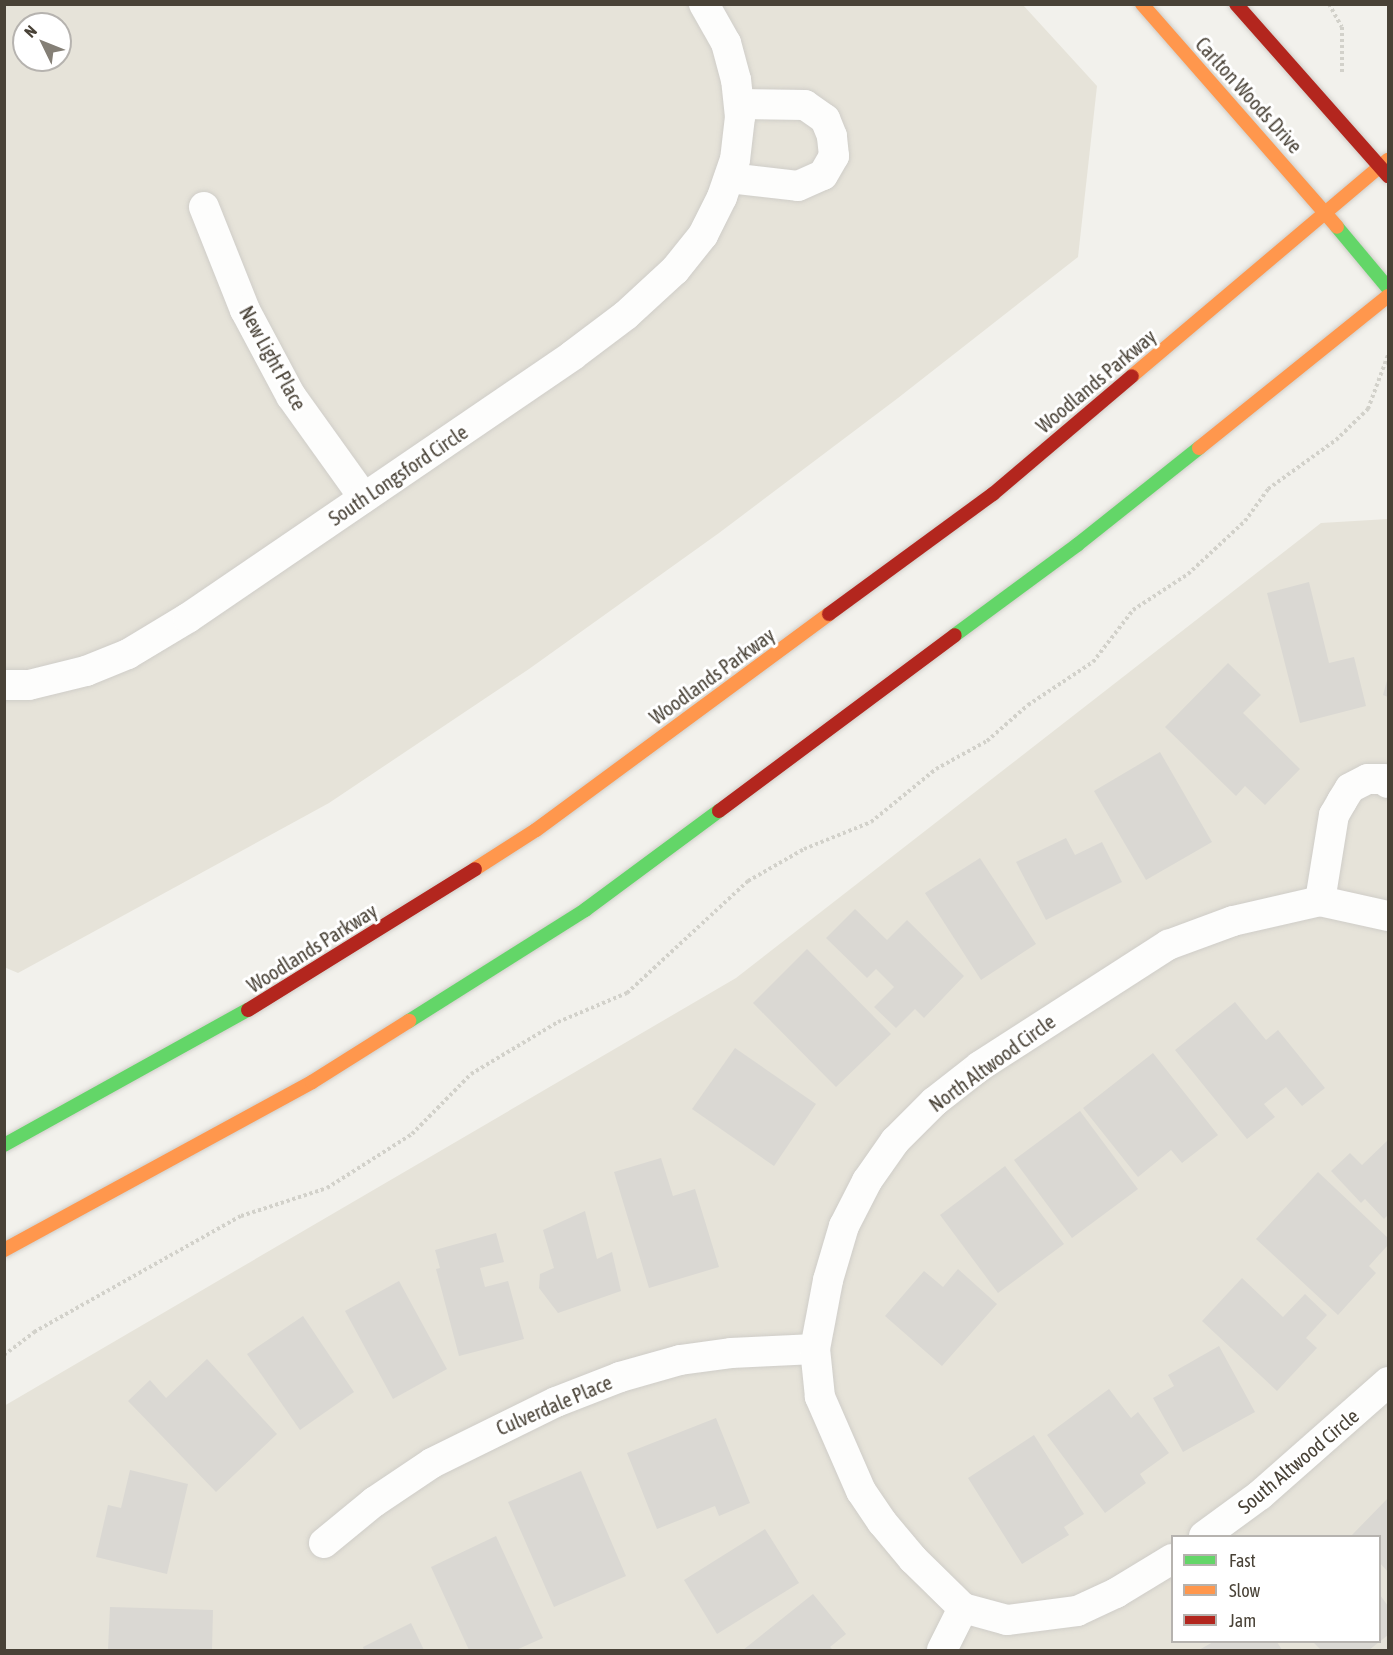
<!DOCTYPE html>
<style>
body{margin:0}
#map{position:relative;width:1393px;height:1655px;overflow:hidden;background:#f2f1ec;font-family:"Asap Condensed",sans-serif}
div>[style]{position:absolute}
.residential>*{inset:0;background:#e6e3d9}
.building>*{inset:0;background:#dad8d3}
.path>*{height:4px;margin-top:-2px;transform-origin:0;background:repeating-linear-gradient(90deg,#d2d1ca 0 3px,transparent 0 6px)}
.roads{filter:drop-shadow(0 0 2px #cfcdc8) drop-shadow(0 0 2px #cfcdc8)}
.street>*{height:30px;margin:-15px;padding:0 15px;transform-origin:15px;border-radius:15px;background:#fdfdfc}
.fast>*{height:14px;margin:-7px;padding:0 7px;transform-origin:7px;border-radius:7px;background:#63d668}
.slow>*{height:14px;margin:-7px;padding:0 7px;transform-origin:7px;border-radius:7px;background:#ff974d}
.jam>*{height:14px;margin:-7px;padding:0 7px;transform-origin:7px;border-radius:7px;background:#b3261e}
span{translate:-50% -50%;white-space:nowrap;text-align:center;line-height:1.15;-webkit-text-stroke:6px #fff;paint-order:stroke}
.street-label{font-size:20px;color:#494237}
.frame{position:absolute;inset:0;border:6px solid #494237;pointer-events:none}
.legend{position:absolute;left:1171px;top:1535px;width:210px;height:108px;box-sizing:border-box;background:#fff;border:2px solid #b6b3af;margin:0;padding:8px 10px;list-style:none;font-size:18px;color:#494237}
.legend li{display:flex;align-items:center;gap:12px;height:30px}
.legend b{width:30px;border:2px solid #b6b3af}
.north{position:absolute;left:12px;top:12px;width:60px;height:60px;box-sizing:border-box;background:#fff;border:2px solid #b6b3af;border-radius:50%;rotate:313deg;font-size:16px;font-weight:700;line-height:24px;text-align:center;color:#494237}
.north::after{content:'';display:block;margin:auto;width:21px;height:27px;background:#847f76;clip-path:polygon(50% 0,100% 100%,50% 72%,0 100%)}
</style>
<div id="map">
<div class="residential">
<div style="clip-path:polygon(evenodd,4px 5px,1023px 5px,1097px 86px,1078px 257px,898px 398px,719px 533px,529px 669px,329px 803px,18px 973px,4px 967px,4px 5px,24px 24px,60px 24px,60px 60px,24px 60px,24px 24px)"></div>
<div style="clip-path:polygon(evenodd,1388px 519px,1388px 1650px,5px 1650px,4px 1406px,736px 978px,1321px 523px,1388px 519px,1172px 1536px,1380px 1536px,1380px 1642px,1172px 1642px,1172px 1536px)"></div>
</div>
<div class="building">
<div style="clip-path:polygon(1309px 582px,1329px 663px,1354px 657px,1366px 706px,1300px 723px,1267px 593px)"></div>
<div style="clip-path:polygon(1228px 663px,1261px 695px,1243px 713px,1300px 769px,1265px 805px,1245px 786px,1236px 796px,1165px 727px)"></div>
<div style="clip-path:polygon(1388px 677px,1388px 697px,1383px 695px)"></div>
<div style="clip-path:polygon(1160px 752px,1212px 842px,1146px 880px,1094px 791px)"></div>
<div style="clip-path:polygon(1066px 838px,1075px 855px,1102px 842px,1122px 882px,1046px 920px,1016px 862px)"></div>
<div style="clip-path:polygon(980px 858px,1036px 944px,981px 980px,925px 893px)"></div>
<div style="clip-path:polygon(855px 909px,887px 940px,907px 920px,964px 976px,924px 1018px,915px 1009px,896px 1028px,874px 1007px,894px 987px,876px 969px,867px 978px,826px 938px)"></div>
<div style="clip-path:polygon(807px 949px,891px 1034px,836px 1087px,753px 1003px)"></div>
<div style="clip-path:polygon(1235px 1002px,1266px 1040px,1278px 1030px,1325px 1088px,1302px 1106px,1286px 1087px,1264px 1104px,1275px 1117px,1247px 1139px,1175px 1050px)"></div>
<div style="clip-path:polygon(735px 1048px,816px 1104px,774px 1166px,692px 1109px)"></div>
<div style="clip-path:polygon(1153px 1053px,1218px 1135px,1182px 1163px,1171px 1150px,1138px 1177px,1083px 1108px)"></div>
<div style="clip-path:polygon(1080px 1111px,1138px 1189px,1072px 1238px,1014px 1160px)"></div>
<div style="clip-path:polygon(1388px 1140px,1388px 1215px,1384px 1219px,1365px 1199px,1361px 1203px,1331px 1171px,1350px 1153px,1362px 1165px)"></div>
<div style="clip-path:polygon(661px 1158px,673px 1196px,695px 1189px,719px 1267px,649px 1288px,614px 1172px)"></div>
<div style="clip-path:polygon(1005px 1166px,1064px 1244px,998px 1293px,940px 1215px)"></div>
<div style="clip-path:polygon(1318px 1172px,1388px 1238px,1388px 1245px,1369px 1266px,1376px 1273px,1338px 1315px,1256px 1239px)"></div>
<div style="clip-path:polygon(585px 1211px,597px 1259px,612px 1252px,621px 1291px,558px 1313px,539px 1288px,540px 1274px,554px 1268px,543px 1230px)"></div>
<div style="clip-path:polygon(496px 1233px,504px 1262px,480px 1268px,485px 1287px,508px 1281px,524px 1339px,459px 1356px,436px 1269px,440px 1268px,435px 1250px)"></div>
<div style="clip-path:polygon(958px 1269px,997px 1304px,942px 1366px,885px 1316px,924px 1271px,943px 1287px)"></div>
<div style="clip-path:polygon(1242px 1278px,1283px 1317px,1305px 1294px,1327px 1315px,1306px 1338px,1317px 1348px,1277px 1391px,1202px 1321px)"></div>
<div style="clip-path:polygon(399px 1281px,447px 1369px,393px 1399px,345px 1311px)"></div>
<div style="clip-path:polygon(303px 1316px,354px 1392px,300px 1430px,247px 1354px)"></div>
<div style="clip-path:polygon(1219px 1346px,1255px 1412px,1183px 1452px,1153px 1398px,1174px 1386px,1168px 1375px)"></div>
<div style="clip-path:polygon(207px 1359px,277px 1434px,216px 1492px,128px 1401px,150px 1380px,166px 1398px)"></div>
<div style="clip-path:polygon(1109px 1389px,1131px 1418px,1138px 1412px,1169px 1453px,1140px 1474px,1146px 1483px,1105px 1513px,1047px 1435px)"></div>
<div style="clip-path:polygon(716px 1418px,750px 1503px,719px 1516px,715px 1506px,657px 1529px,627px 1453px)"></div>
<div style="clip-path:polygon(1034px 1435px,1084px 1514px,1064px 1527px,1069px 1535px,1022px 1564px,968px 1478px)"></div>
<div style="clip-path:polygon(130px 1470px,188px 1484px,167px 1574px,96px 1557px,108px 1505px,121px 1508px)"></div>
<div style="clip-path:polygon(581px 1471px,626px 1576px,554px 1607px,508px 1502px)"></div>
<div style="clip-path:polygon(1388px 1498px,1388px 1572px,1380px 1563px,1380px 1536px,1352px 1535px)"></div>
<div style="clip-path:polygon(765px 1529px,799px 1583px,717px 1634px,684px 1580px)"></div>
<div style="clip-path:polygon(496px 1536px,543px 1638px,516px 1650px,469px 1650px,431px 1567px)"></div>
<div style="clip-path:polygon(813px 1594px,846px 1634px,830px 1647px,833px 1650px,743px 1650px)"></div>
<div style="clip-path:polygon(1380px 1595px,1388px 1606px,1388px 1635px,1369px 1650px,1321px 1650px,1313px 1642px,1380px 1642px)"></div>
<div style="clip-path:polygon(110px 1607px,213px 1610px,212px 1650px,108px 1650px)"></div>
<div style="clip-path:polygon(411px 1623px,424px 1650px,364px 1650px,363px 1647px)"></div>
<div style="clip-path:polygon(1213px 1642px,1277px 1642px,1282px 1650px,1199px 1650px)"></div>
</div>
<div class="path">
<div style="left:1329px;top:4px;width:26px;rotate:61deg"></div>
<div style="left:1342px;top:27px;width:45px;rotate:90deg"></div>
<div style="left:4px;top:1355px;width:38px;rotate:-37deg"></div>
<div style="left:34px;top:1332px;width:237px;rotate:-29.3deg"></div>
<div style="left:241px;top:1216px;width:90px;rotate:-18deg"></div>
<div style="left:327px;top:1188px;width:101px;rotate:-32.4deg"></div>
<div style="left:412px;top:1134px;width:84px;rotate:-45.5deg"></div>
<div style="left:471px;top:1074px;width:101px;rotate:-30.9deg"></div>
<div style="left:558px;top:1022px;width:75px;rotate:-22.8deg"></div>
<div style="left:627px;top:993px;width:165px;rotate:-42.8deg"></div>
<div style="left:748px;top:881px;width:64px;rotate:-29.7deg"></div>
<div style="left:804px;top:849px;width:72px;rotate:-21.9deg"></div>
<div style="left:871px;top:822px;width:84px;rotate:-39.2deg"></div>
<div style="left:936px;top:769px;width:58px;rotate:-28.8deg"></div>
<div style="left:987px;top:741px;width:55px;rotate:-41.3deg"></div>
<div style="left:1028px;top:705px;width:78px;rotate:-33.5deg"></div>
<div style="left:1093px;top:662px;width:66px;rotate:-52.4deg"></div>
<div style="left:1133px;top:610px;width:66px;rotate:-33.2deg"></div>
<div style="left:1188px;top:574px;width:78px;rotate:-42.9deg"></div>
<div style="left:1245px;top:521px;width:39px;rotate:-54deg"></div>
<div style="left:1268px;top:489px;width:84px;rotate:-35.8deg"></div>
<div style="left:1336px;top:440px;width:45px;rotate:-44.1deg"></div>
<div style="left:1368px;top:409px;width:58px;rotate:-69.7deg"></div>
</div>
<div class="roads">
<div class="street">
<div style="left:729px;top:178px;width:69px;rotate:6.6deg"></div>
<div style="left:798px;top:186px;width:27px;rotate:-24deg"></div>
<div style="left:823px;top:175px;width:22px;rotate:-60deg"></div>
<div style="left:834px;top:156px;width:20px;rotate:-96deg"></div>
<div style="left:832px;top:136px;width:18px;rotate:-112deg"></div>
<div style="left:825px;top:119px;width:24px;rotate:-145deg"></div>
<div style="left:805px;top:105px;width:66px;rotate:-179.1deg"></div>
<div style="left:204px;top:207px;width:111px;rotate:68.3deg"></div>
<div style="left:245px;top:310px;width:98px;rotate:61.9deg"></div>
<div style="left:291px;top:396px;width:125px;rotate:54.4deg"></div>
<div style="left:4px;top:685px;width:25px"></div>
<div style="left:29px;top:685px;width:59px;rotate:-13.8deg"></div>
<div style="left:86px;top:671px;width:45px;rotate:-22deg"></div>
<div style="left:128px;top:654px;width:70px;rotate:-31deg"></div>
<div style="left:188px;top:618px;width:466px;rotate:-34.3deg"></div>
<div style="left:573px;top:355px;width:66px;rotate:-37deg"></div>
<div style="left:626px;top:315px;width:67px;rotate:-42.6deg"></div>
<div style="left:675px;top:270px;width:45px;rotate:-51.3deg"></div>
<div style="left:703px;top:235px;width:42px;rotate:-63.4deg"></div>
<div style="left:722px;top:197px;width:39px;rotate:-71deg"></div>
<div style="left:735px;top:160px;width:43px;rotate:-83.4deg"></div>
<div style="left:740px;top:117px;width:37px;rotate:-96deg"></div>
<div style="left:736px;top:80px;width:38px;rotate:-105deg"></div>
<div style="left:726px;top:43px;width:45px;rotate:-119.4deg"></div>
<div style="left:1320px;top:901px;width:87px;rotate:-80.8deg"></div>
<div style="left:1334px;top:815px;width:16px;rotate:-60deg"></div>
<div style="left:1342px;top:801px;width:15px;rotate:-58deg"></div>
<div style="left:1350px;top:788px;width:20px;rotate:-27deg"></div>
<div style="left:1368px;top:779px;width:15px"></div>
<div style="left:1383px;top:779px;width:6px;rotate:39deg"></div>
<div style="left:1204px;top:1536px;width:69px;rotate:-36.2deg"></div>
<div style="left:1260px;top:1495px;width:171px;rotate:-41.4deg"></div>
<div style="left:324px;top:1543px;width:65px;rotate:-39.4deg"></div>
<div style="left:374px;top:1502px;width:70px;rotate:-33.9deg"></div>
<div style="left:432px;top:1463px;width:138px;rotate:-26.2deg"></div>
<div style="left:556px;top:1402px;width:69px;rotate:-21.3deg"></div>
<div style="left:620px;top:1377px;width:62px;rotate:-15.8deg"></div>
<div style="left:680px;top:1360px;width:51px;rotate:-7.8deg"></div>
<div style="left:731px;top:1353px;width:84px;rotate:-2.7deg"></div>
<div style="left:1172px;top:1559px;width:66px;rotate:148.7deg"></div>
<div style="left:1116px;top:1593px;width:43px;rotate:155.2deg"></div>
<div style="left:1077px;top:1611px;width:71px;rotate:172.7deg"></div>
<div style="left:1007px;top:1620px;width:46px;rotate:-164.7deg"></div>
<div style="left:963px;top:1608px;width:70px;rotate:-135.6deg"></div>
<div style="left:913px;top:1559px;width:48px;rotate:-130deg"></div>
<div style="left:882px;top:1522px;width:37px;rotate:-124deg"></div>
<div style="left:861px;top:1491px;width:103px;rotate:-113.6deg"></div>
<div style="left:820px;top:1397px;width:48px;rotate:-95.9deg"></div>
<div style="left:815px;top:1349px;width:70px;rotate:-79.3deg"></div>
<div style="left:828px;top:1280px;width:56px;rotate:-73.5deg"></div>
<div style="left:844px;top:1226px;width:51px;rotate:-62.9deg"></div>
<div style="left:867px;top:1181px;width:49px;rotate:-55deg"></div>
<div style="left:895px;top:1141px;width:55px;rotate:-45deg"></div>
<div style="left:934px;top:1102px;width:58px;rotate:-38deg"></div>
<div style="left:980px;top:1066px;width:224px;rotate:-32.8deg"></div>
<div style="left:1168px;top:945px;width:69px;rotate:-20.3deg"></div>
<div style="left:1233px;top:921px;width:89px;rotate:-12.9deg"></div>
<div style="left:1320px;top:901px;width:70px;rotate:12.4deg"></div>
<div style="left:942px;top:1650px;width:47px;rotate:-63.4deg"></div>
</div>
<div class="fast">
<div style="left:1337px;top:227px;width:80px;rotate:50.1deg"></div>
<div style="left:955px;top:635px;width:152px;rotate:-36.4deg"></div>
<div style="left:1077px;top:545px;width:156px;rotate:-38.5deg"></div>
<div style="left:409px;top:1021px;width:208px;rotate:-32.2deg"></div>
<div style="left:585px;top:910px;width:167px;rotate:-36.5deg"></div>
<div style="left:4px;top:1145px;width:279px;rotate:-29deg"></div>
</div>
<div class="slow">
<div style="left:1142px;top:4px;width:296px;rotate:48.8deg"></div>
<div style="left:1132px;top:376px;width:335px;rotate:-40.2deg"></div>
<div style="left:1199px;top:448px;width:243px;rotate:-38.8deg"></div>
<div style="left:475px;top:869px;width:72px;rotate:-32.6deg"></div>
<div style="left:536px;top:830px;width:364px;rotate:-36.4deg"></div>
<div style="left:4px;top:1250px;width:351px;rotate:-28.6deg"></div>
<div style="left:312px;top:1082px;width:115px;rotate:-32.2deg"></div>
</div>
<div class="jam">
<div style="left:1236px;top:4px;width:230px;rotate:48.5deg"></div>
<div style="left:829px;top:614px;width:203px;rotate:-36.2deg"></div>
<div style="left:993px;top:494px;width:182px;rotate:-40.3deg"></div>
<div style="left:719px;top:811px;width:294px;rotate:-36.7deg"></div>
<div style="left:248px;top:1010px;width:267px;rotate:-31.8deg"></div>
</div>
</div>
<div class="street-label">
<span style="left:1249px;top:95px;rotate:48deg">Carlton Woods Drive</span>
<span style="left:273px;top:358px;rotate:61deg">New Light Place</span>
<span style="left:1096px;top:381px;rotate:-40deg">Woodlands Parkway</span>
<span style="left:398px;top:475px;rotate:-34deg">South Longsford Circle</span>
<span style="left:712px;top:676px;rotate:-36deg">Woodlands Parkway</span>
<span style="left:312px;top:948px;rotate:-32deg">Woodlands Parkway</span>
<span style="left:992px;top:1063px;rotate:-36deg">North Altwood Circle</span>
<span style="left:554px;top:1405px;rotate:-23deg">Culverdale Place</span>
<span style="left:1298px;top:1461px;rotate:-40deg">South Altwood Circle</span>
</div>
<div class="frame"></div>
<ul class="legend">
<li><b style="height:8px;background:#63d668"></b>Fast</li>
<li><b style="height:8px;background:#ff974d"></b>Slow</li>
<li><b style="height:8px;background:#b3261e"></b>Jam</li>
</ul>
<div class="north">N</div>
</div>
